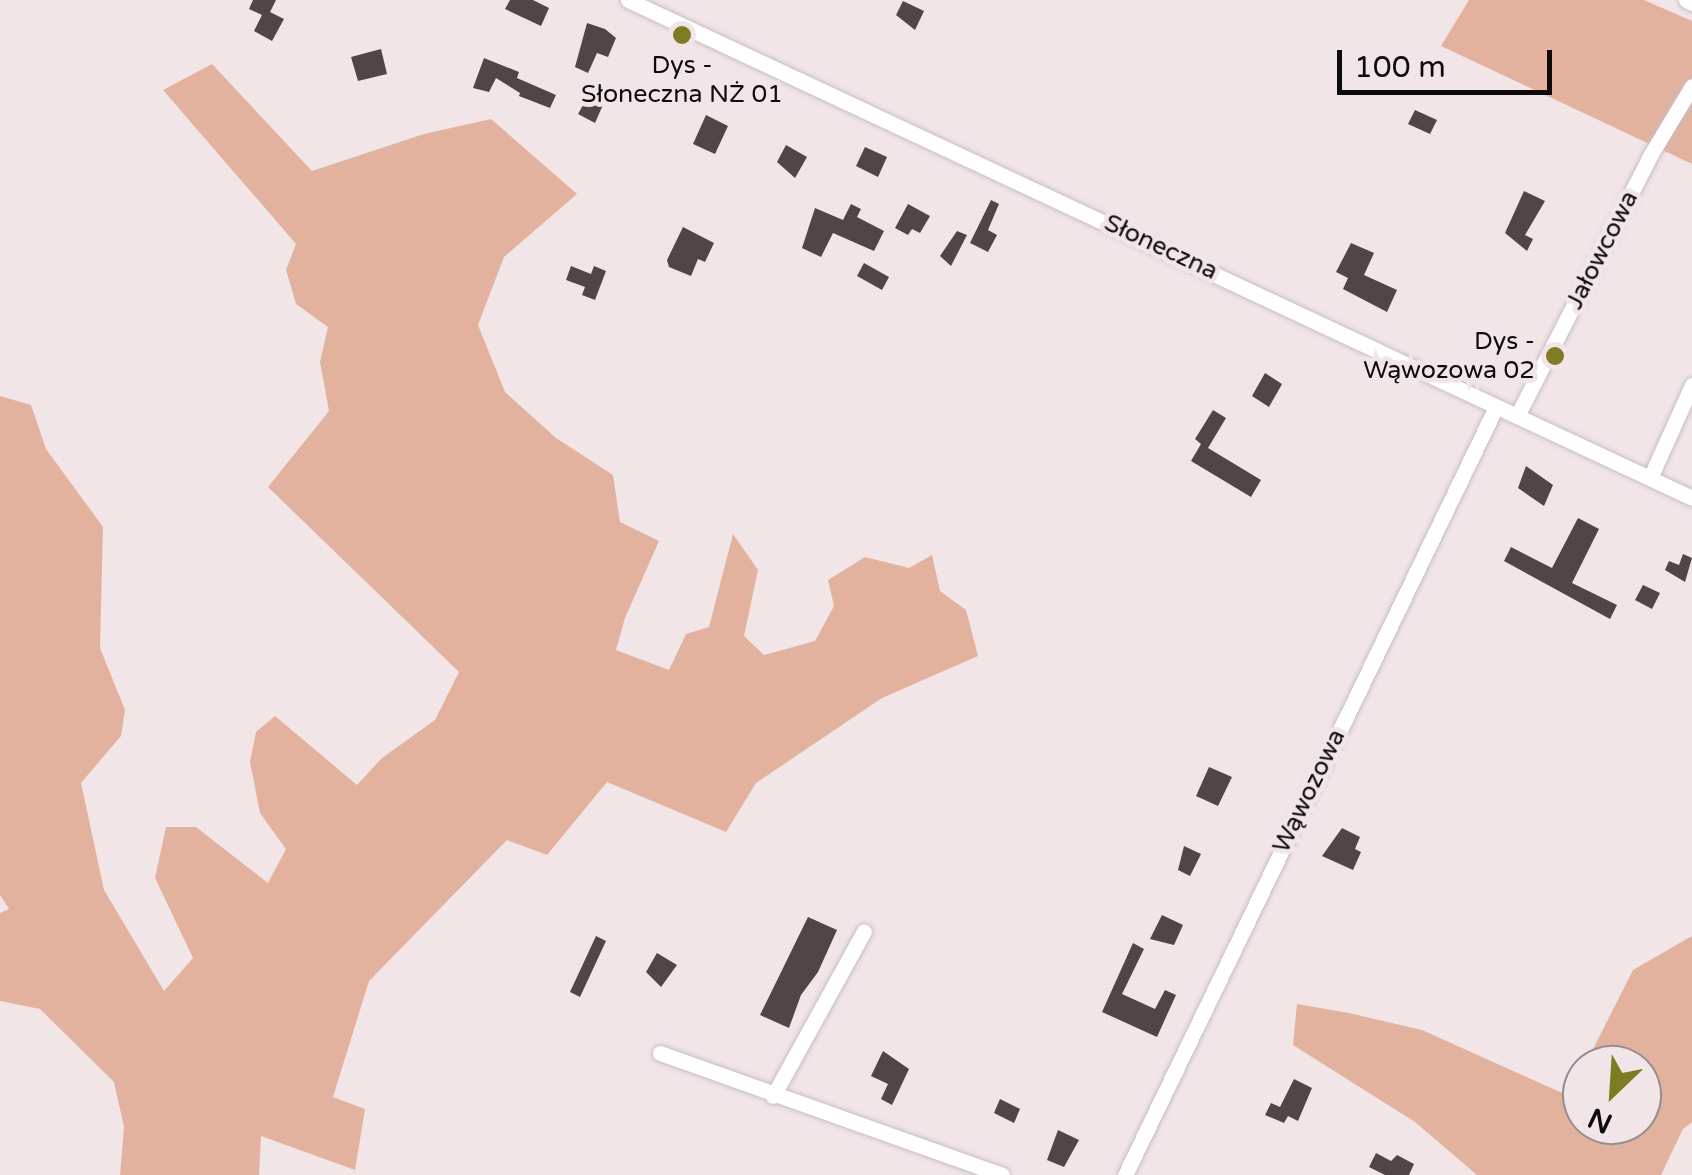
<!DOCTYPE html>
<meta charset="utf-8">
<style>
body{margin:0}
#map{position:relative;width:1692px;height:1175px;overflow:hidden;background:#f1e5e8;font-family:"Varela Round",sans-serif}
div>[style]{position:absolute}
.green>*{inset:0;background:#e3b29e}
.building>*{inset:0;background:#504645}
.roads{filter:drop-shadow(0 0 2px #cabdc0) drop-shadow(0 0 2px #cabdc0)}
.minor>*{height:15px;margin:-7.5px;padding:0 7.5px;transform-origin:7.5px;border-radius:7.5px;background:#fff}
.dots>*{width:28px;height:28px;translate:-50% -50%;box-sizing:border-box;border:5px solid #f1e5e8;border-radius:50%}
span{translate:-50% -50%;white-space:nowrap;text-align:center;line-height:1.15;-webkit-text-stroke:10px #f1e5e8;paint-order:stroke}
.poi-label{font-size:25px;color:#0f0b0c}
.right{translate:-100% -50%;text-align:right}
.street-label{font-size:25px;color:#0f0b0c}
.north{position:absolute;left:1562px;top:1045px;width:100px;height:100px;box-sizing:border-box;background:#f1e5e8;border:2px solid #978e90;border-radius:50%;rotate:205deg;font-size:28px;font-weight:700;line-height:40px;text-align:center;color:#0f0b0c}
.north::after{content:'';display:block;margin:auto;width:35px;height:45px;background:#7e7c23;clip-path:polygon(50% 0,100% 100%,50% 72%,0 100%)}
.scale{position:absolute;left:1337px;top:50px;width:215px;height:45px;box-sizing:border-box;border:5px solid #0f0b0c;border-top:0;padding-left:12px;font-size:30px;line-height:35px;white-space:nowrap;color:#0f0b0c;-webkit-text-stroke:8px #f1e5e8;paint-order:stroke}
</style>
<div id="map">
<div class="green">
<div style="clip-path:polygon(1469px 0,1644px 0,1692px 21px,1692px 164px,1441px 46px)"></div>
<div style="clip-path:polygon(212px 64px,312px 171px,424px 134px,491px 119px,577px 194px,504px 257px,478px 325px,505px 392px,556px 438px,613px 475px,620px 522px,659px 541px,625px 618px,616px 650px,669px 670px,686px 634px,709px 627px,733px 534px,758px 570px,744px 636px,764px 655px,815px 641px,834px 606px,828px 580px,865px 557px,909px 568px,932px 555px,940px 591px,966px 610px,978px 656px,882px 698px,756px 783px,726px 832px,607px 782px,547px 855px,507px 840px,369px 981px,333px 1097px,365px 1109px,355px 1170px,261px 1136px,259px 1175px,120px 1175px,124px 1127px,114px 1082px,40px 1009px,0 1001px,0 913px,9px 909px,0 895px,0 396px,31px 405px,46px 449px,103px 527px,100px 648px,125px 710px,121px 736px,81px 783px,104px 890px,164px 991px,193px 958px,155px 878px,166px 827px,196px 827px,268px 883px,286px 849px,260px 813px,250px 762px,256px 732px,275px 716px,357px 785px,382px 758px,435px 720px,459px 672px,268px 487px,329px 411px,320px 362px,328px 327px,296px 304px,286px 270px,296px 244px,163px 90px)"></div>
<div style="clip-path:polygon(1692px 936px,1692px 1122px,1683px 1129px,1661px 1175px,1477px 1175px,1415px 1122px,1293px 1045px,1297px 1004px,1349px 1013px,1422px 1030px,1569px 1096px,1582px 1071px,1582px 1125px,1642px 1125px,1642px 1065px,1585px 1065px,1633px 970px)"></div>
</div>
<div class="building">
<div style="clip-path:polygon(253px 0,276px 0,270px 12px,284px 19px,272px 41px,254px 31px,262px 15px,249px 9px)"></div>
<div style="clip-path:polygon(510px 0,533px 0,549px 8px,541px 26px,505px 9px)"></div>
<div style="clip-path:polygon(903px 1px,924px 11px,915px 30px,896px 15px)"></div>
<div style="clip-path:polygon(587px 23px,605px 29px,616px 38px,608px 57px,597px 53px,588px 73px,575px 67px)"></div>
<div style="clip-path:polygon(381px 49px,387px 74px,358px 81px,351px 57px)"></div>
<div style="clip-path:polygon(484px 58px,519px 72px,517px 78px,556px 95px,550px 108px,519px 96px,520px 93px,496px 78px,489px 92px,473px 88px)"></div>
<div style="clip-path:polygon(591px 91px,606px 98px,595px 123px,578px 114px)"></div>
<div style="clip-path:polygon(1415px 110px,1437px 120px,1430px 134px,1408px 124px)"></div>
<div style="clip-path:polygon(706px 115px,728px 126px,715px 154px,693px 144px)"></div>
<div style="clip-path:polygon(786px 145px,807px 157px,795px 178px,777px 162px)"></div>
<div style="clip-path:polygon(865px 147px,887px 157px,878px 177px,856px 166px)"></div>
<div style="clip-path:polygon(1524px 191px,1545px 201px,1525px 235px,1533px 239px,1527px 251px,1505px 233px)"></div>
<div style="clip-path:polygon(991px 200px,999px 204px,988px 230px,997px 235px,988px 252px,970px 243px)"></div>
<div style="clip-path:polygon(851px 204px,861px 209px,857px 217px,884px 231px,874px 251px,833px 233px,821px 257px,802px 248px,815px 208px,843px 220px)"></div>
<div style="clip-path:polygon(908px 204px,930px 216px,920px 233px,912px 229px,908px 235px,895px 228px)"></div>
<div style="clip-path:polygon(683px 227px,714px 243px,705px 262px,698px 259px,691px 276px,669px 267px,667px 260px)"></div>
<div style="clip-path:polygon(957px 231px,967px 235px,951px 266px,940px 256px)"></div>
<div style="clip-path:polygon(1351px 243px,1374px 253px,1364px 275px,1397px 290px,1387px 312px,1343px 289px,1348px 278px,1336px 272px)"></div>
<div style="clip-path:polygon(864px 263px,889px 277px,882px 290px,857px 276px)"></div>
<div style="clip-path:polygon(571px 266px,591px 274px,594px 266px,606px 271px,595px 300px,582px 295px,585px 287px,566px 280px)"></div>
<div style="clip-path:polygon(1265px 373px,1282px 384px,1269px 407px,1252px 396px)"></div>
<div style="clip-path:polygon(1213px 410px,1226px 418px,1208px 448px,1261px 480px,1251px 497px,1191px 461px,1201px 444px,1195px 439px)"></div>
<div style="clip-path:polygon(1526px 466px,1553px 485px,1544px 506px,1518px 488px)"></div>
<div style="clip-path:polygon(1578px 518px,1599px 529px,1572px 583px,1617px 605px,1610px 619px,1504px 561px,1511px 547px,1552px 568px)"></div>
<div style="clip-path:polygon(1683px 554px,1692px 558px,1685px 582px,1665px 570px,1669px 561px,1679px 565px)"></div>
<div style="clip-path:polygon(1643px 585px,1660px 593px,1652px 609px,1635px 600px)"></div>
<div style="clip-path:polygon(1209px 767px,1232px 777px,1218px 806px,1196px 796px)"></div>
<div style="clip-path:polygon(1342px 828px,1360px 837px,1355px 849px,1361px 852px,1353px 870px,1322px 856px)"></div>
<div style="clip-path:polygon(1184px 846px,1201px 854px,1190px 876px,1178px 870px)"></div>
<div style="clip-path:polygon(1162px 915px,1183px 925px,1174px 945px,1150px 939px)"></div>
<div style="clip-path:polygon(808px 917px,837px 930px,818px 972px,801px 995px,789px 1028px,760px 1015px)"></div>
<div style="clip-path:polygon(596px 936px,606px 941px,580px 997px,570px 992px)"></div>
<div style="clip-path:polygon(1133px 943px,1144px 949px,1122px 994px,1155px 1009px,1165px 990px,1176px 995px,1157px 1037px,1102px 1012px)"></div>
<div style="clip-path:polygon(657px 953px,677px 965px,661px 987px,646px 972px)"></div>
<div style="clip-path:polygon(883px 1051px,909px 1069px,892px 1105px,881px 1099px,888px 1084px,871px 1076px)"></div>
<div style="clip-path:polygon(1294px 1079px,1312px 1088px,1298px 1121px,1288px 1116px,1284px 1123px,1265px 1115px,1271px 1103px,1280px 1107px)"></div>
<div style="clip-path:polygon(1000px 1099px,1020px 1109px,1014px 1123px,994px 1113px)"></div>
<div style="clip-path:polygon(1058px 1130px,1079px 1140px,1064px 1167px,1047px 1160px)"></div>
<div style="clip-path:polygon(1376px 1153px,1391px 1161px,1397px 1155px,1414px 1164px,1409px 1175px,1385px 1175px,1369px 1167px)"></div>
</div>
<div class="roads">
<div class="minor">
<div style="left:628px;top:0;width:1175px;rotate:25.08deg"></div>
<div style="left:1686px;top:0;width:7px;rotate:27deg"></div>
<div style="left:1517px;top:416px;width:294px;rotate:-62.9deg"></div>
<div style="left:1651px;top:154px;width:79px;rotate:-58.9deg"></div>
<div style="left:1650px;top:478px;width:102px;rotate:-65.7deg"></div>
<div style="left:660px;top:1053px;width:363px;rotate:19.6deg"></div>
<div style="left:773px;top:1096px;width:188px;rotate:-61.1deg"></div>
<div style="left:1125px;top:1175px;width:853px;rotate:-64.22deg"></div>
</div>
</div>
<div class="dots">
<div style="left:682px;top:35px;background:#7e7c23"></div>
<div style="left:1555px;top:356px;background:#7e7c23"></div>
</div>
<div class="poi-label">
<span style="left:682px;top:80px">Dys -<br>Słoneczna NŻ 01</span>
<span class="right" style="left:1535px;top:356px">Dys -<br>Wąwozowa 02</span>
</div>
<div class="street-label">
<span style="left:1161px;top:247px;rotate:25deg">Słoneczna</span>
<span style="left:1602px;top:250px;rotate:-63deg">Jałowcowa</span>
<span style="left:1309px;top:791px;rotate:-64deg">Wąwozowa</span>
</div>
<div class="north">N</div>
<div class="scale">100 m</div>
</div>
